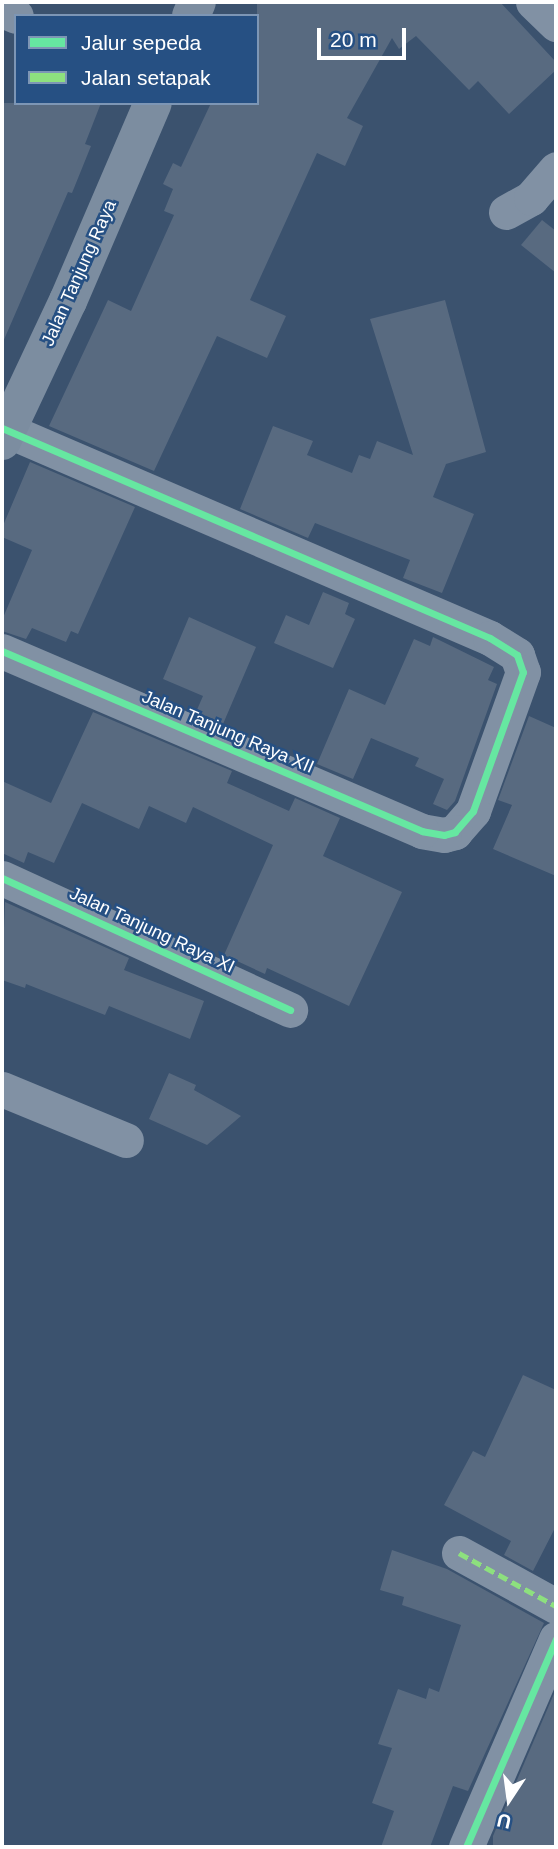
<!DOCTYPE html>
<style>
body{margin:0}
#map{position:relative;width:558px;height:1849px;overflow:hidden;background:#3b526e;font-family:Helvetica,sans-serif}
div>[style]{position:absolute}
.building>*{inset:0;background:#586a80}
.minor>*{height:35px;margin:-17.5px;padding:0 17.5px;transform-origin:17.5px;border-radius:17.5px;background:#8191a4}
.secondary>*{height:38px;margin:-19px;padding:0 19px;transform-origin:19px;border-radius:19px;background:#7c8da0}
.quiet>*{height:5px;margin-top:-2.5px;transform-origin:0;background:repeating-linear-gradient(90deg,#8de07e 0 10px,transparent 0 15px)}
.cycleway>*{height:7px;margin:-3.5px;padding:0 3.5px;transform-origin:3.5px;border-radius:3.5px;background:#66e7a1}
span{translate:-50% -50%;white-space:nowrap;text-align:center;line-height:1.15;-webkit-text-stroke:5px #265083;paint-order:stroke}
.street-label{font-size:18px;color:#fff}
.frame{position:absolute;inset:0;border:4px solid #fff;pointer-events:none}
.legend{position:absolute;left:14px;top:14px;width:245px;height:91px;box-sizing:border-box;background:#265083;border:2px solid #7d96b5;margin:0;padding:9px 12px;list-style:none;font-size:21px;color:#fff}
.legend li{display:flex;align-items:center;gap:14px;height:35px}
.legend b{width:35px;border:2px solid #7d96b5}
.north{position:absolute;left:474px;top:1765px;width:70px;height:70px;-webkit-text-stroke:5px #265083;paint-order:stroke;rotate:193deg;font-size:19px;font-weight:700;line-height:28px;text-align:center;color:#fff}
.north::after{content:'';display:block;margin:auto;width:24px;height:32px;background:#fff;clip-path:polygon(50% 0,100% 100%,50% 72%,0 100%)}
.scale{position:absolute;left:317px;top:28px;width:89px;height:32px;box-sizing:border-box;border:4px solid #fff;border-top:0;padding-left:9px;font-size:21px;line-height:24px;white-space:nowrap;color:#fff;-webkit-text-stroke:5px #265083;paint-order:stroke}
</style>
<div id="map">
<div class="building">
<div style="clip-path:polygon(257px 2px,500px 2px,556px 62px,556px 70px,509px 114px,478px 81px,469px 90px,416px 36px,399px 49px,392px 38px,347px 118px,363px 126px,345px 166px,317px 153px,250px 300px,286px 316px,267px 358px,217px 336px,154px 471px,49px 426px,108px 300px,131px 311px,174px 215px,164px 211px,173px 189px,163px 184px,173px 163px,181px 167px,211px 103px,257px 103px)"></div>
<div style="clip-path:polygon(2px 103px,101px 103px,85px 144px,91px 146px,72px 193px,68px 192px,3px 342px)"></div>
<div style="clip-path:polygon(542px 220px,556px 231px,556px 273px,521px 245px)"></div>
<div style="clip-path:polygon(445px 300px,486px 452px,446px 464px,433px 497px,474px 514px,442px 593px,403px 578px,410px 560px,315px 523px,308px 538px,240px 509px,273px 426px,313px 441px,307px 455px,352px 473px,359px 455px,370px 459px,377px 441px,413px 455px,370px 319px)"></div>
<div style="clip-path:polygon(30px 462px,135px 507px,78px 634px,71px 631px,66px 642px,32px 628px,26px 639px,2px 631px,2px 620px,32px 550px,2px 537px,2px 528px)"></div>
<div style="clip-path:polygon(323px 592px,349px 603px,345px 614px,355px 619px,333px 668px,274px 643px,286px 615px,309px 625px)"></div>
<div style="clip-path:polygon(189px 617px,256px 647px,223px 724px,196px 712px,203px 696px,163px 679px)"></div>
<div style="clip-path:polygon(433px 637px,494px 667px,488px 680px,497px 684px,455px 801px,447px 810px,433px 804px,444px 779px,415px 766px,419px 758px,371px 738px,353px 779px,317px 764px,349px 689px,385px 705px,414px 639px,430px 646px)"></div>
<div style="clip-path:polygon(93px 712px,232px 771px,227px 783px,289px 811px,295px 798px,340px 818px,323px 856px,402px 892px,349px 1006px,267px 968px,265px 974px,224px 955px,273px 845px,193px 807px,186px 823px,149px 806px,139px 829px,82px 803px,54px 863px,28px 852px,24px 863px,2px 853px,2px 781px,51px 803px)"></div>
<div style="clip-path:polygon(529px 716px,556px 728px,556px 876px,493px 849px,512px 805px,498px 800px)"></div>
<div style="clip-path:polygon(5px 902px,129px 958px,124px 970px,204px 1001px,190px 1039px,109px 1006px,105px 1015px,26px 984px,25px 988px,2px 980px)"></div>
<div style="clip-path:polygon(169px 1073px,196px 1085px,194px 1090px,241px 1116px,207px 1145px,149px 1119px)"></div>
<div style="clip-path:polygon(523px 1375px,556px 1390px,556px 1526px,533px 1571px,504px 1555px,511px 1541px,444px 1505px,473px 1451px,485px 1457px)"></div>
<div style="clip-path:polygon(392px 1550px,447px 1569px,544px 1623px,468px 1791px,453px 1786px,430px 1847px,381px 1847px,394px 1811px,372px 1803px,392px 1748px,378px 1744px,398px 1689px,426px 1699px,429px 1688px,439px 1692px,461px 1625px,402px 1605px,404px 1597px,380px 1590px)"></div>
<div style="clip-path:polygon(556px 1689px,556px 1847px,493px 1847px,493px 1836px)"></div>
</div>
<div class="minor">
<div style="left:533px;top:2px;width:32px;rotate:44deg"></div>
<div style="left:2px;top:10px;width:15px;rotate:23deg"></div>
<div style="left:506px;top:212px;width:29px;rotate:-29deg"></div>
<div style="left:531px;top:198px;width:38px;rotate:-49deg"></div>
<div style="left:2px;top:428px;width:531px;rotate:23.28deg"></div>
<div style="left:490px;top:638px;width:32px;rotate:32deg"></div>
<div style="left:517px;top:655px;width:18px;rotate:71deg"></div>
<div style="left:523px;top:672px;width:148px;rotate:109.8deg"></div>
<div style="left:473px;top:811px;width:28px;rotate:131deg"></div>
<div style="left:455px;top:832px;width:11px;rotate:165deg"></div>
<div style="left:444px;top:835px;width:22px;rotate:-170deg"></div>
<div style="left:422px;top:831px;width:457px;rotate:-156.8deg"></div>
<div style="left:2px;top:878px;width:317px;rotate:24.6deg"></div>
<div style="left:2px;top:1089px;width:134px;rotate:22.4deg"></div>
<div style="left:459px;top:1553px;width:111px;rotate:28.7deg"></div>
<div style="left:466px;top:1847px;width:227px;rotate:-66.6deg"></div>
</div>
<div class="secondary">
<div style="left:191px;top:16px;width:15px;rotate:-67deg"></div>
<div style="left:2px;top:441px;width:155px;rotate:-64.8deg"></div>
<div style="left:68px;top:301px;width:215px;rotate:-66.8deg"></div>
</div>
<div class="quiet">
<div style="left:459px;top:1553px;width:111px;rotate:28.7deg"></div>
</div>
<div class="cycleway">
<div style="left:2px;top:428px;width:531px;rotate:23.28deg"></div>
<div style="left:490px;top:638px;width:32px;rotate:32deg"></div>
<div style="left:517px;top:655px;width:18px;rotate:71deg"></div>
<div style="left:523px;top:672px;width:148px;rotate:109.8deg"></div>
<div style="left:473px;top:811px;width:28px;rotate:131deg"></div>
<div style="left:455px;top:832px;width:11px;rotate:165deg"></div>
<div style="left:444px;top:835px;width:22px;rotate:-170deg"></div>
<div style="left:422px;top:831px;width:457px;rotate:-156.8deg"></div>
<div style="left:2px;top:878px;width:317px;rotate:24.6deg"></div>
<div style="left:466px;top:1847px;width:227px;rotate:-66.6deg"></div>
</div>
<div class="street-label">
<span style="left:79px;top:273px;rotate:-66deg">Jalan Tanjung Raya</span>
<span style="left:228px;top:732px;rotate:23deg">Jalan Tanjung Raya XII</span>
<span style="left:152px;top:930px;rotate:25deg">Jalan Tanjung Raya XI</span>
</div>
<div class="frame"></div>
<ul class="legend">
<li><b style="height:9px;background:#66e7a1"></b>Jalur sepeda</li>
<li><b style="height:9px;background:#8de07e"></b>Jalan setapak</li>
</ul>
<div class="north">U</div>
<div class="scale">20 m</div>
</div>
